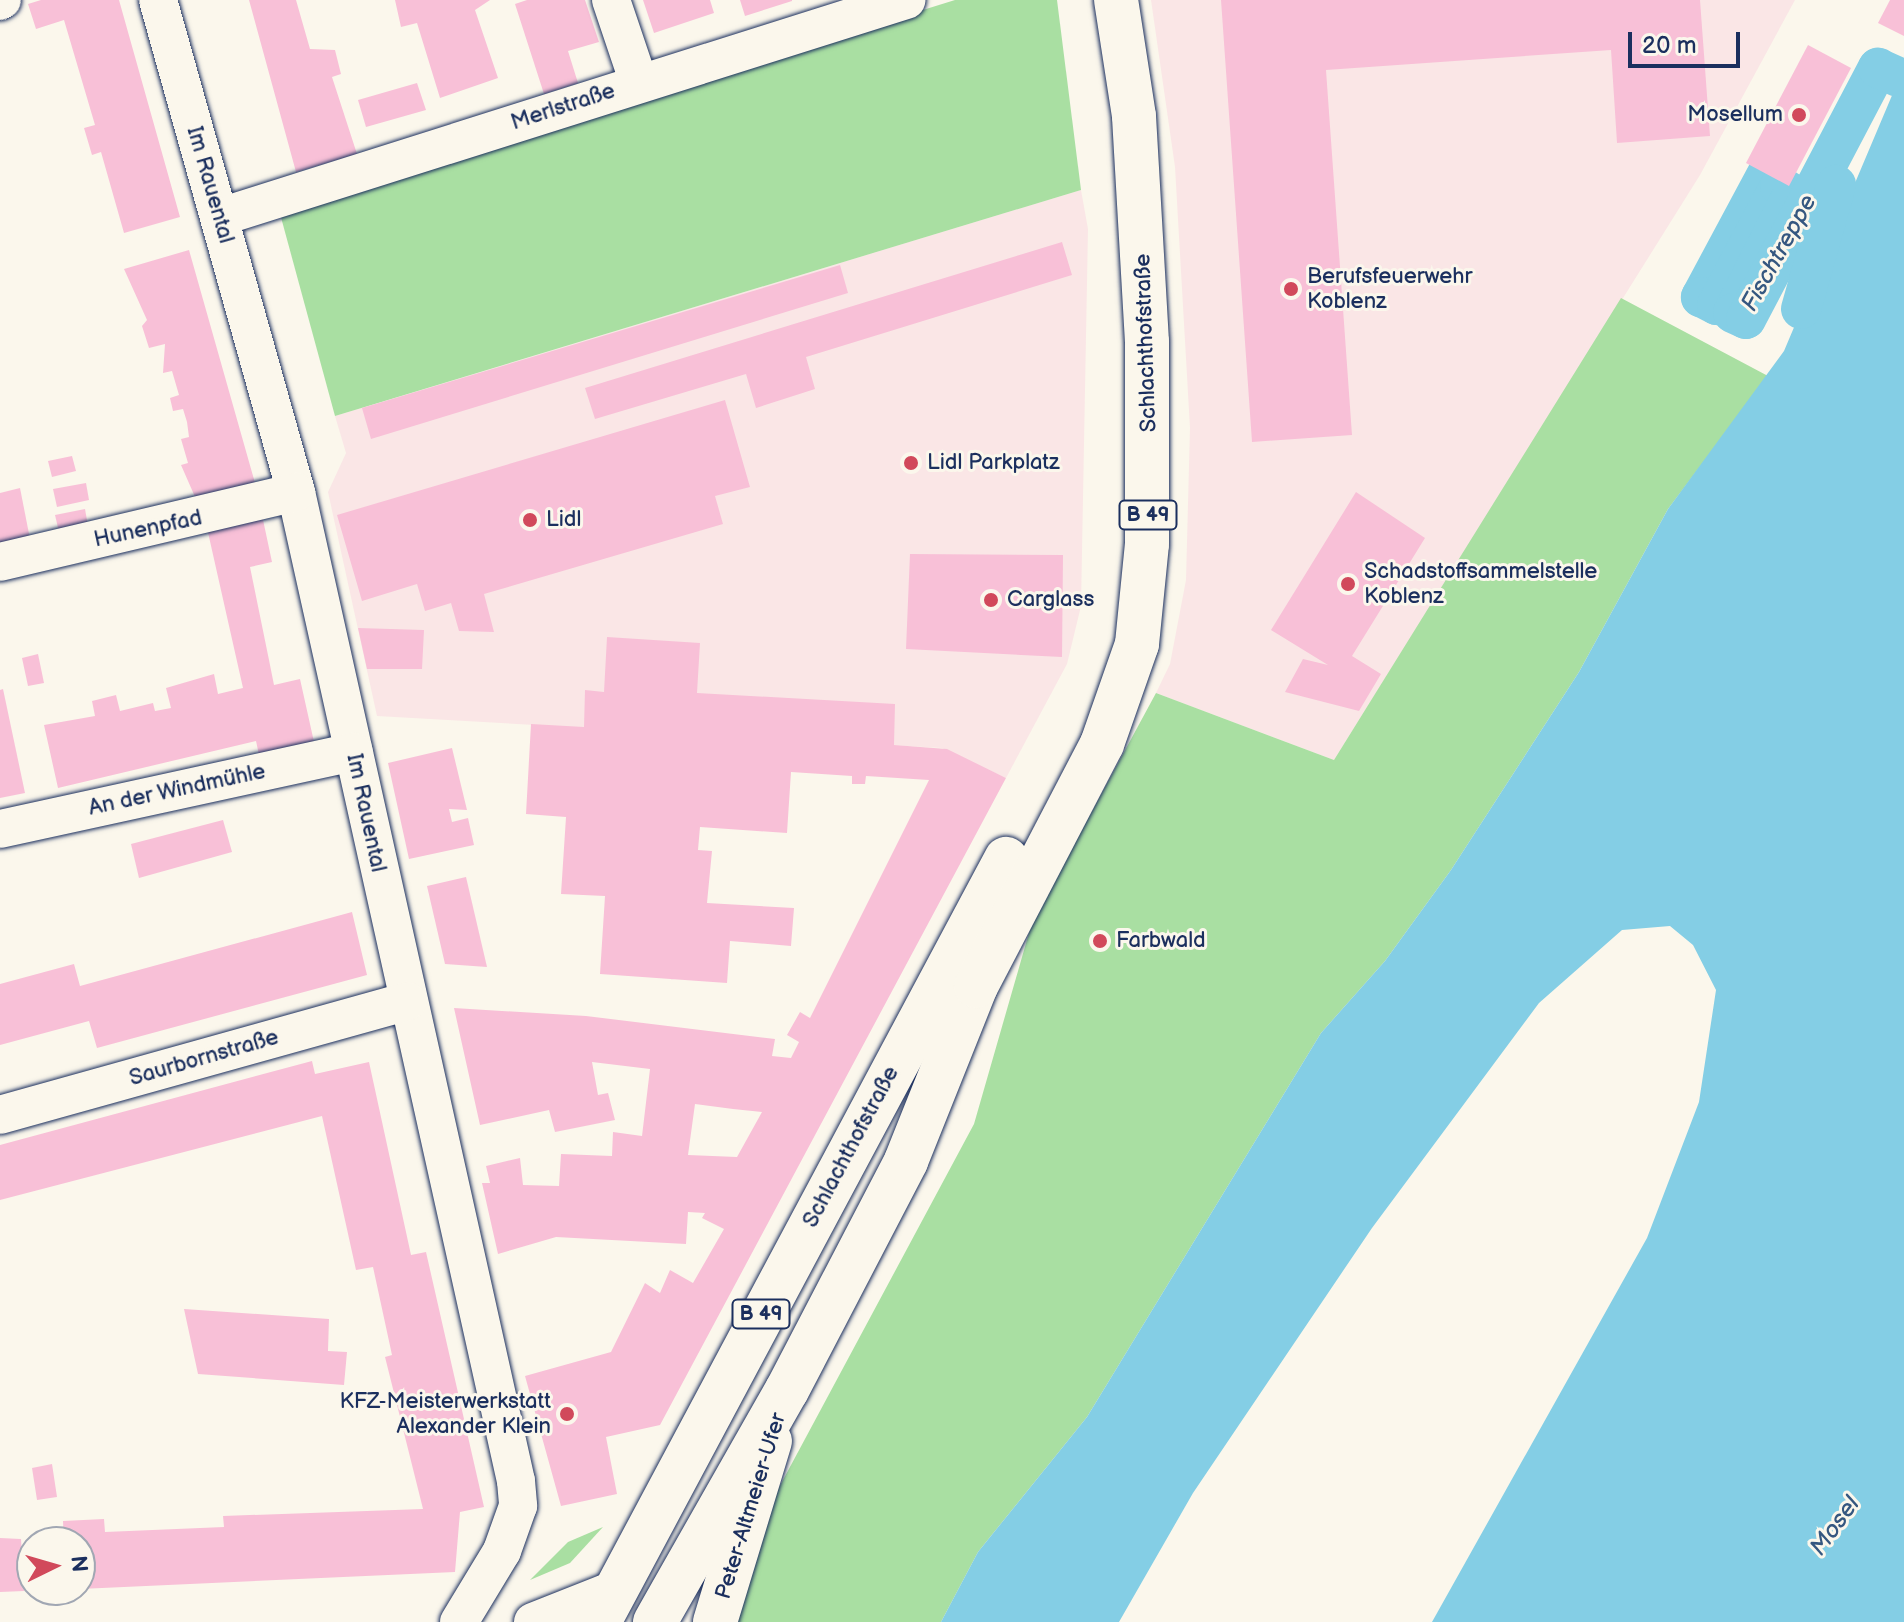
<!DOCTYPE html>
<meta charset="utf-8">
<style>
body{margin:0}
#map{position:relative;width:1904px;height:1622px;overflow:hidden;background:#fbf7ec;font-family:"Balsamiq Sans",sans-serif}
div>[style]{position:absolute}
.built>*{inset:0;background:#fae6e6}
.green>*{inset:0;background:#a9dfa2}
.water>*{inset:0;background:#84cee5}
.canal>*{height:40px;margin:-20px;padding:0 20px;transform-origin:20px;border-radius:20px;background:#84cee5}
.building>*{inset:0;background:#f8c0d7}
.roads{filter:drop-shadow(0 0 2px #1b2f5e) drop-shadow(0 0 2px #1b2f5e)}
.street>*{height:38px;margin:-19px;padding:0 19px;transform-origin:19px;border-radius:19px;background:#fbf7ec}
.secondary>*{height:44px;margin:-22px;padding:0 22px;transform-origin:22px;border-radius:22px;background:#fbf7ec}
.primary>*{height:44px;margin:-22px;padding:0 22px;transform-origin:22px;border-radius:22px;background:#fbf7ec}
.dots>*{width:22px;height:22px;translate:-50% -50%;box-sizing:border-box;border:4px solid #fbf7ec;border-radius:50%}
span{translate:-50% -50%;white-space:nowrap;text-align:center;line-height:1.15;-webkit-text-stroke:6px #fbf7ec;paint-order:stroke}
.shield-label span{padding:2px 6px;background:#fbf7ec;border:2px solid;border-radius:6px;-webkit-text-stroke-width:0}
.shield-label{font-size:20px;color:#1b2f5e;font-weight:700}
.street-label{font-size:22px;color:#1b2f5e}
.poi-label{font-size:22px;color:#1b2f5e}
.right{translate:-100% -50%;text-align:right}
.left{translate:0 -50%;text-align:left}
.water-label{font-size:24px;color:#355780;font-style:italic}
.north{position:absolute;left:16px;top:1526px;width:80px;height:80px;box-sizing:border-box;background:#fbf7ec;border:2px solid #a1a7b3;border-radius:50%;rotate:85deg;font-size:22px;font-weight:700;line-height:32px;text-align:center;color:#1b2f5e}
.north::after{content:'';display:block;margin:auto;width:28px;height:36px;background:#d1495b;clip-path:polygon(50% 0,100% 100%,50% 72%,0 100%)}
.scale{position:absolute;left:1628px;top:32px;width:112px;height:36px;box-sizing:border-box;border:4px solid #1b2f5e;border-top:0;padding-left:10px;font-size:24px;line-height:28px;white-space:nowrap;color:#1b2f5e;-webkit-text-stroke:6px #fbf7ec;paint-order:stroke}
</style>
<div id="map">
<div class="built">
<div style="clip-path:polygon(1151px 0,1795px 0,1700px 175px,1334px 760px,1156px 693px,1170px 664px,1186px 580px,1190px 428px,1175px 167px)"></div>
<div style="clip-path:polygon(1081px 190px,1088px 229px,1081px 606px,1067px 664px,1006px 778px,942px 748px,377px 716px,328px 492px,346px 453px,335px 416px)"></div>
</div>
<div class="green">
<div style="clip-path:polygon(955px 0,1057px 0,1081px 190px,335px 416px,279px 210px)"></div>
<div style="clip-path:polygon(1621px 298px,1768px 376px,1668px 509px,1579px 672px,1451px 870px,1385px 961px,1321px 1033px,1087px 1417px,978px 1552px,941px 1622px,729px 1622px,776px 1493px,974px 1124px,1043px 884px,1051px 887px,1156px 693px,1334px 760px)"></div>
<div style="clip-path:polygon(603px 1527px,570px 1563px,530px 1580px,568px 1542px)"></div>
</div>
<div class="water">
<div style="clip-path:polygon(1904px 67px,1904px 1622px,1432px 1622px,1647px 1238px,1699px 1102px,1716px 990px,1693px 945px,1670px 926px,1622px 930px,1539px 1003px,1372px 1228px,1193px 1493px,1119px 1622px,941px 1622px,978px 1552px,1087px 1417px,1321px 1033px,1385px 961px,1451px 870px,1579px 672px,1668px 509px,1784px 351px)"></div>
</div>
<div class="canal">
<div style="left:1767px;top:174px;width:140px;rotate:118.2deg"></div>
<div style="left:1701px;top:297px;width:18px;rotate:27deg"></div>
<div style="left:1717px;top:305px;width:135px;rotate:-62.1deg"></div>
<div style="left:1780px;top:186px;width:15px;rotate:32deg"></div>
<div style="left:1793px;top:194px;width:133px;rotate:116.8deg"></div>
<div style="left:1733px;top:313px;width:14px;rotate:25deg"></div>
<div style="left:1746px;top:319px;width:284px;rotate:-62.3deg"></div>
<div style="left:1878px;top:68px;width:22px;rotate:24deg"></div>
<div style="left:1801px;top:309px;width:129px;rotate:-74.2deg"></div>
</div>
<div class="building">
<div style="clip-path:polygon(41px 0,119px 0,180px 217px,124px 233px,101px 152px,92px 155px,84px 128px,95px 125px,64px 20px,36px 29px,28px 4px)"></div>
<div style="clip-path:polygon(249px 0,296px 0,310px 49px,335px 50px,341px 74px,332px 77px,357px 154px,296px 172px)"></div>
<div style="clip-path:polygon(395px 0,490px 0,475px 10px,498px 78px,440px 98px,417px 23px,401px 27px)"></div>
<div style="clip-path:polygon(527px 0,585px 0,599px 42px,568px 51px,578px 83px,544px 94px,515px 4px)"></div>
<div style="clip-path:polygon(643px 0,710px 0,714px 13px,654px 33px)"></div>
<div style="clip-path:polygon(740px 0,792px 0,792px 1px,745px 16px)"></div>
<div style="clip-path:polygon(1221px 0,1700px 0,1710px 136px,1617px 143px,1611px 50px,1326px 70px,1352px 435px,1252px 442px)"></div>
<div style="clip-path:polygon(1890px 0,1904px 0,1904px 36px,1878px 23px)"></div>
<div style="clip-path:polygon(1808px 45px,1851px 68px,1789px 186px,1746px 163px)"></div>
<div style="clip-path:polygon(417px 83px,426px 110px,366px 127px,358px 100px)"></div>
<div style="clip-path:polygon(1062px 242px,1072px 275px,806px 357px,815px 389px,756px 408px,746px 374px,595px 419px,585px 388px)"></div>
<div style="clip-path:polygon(189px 250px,257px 490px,199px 506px,181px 465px,188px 463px,181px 439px,189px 437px,187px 422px,183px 409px,173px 411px,170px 398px,179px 395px,172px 371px,163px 373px,165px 344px,149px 348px,142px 326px,147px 320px,124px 269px)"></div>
<div style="clip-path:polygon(840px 265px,848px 293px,371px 439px,362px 408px)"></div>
<div style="clip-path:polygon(725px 400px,750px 487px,715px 496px,723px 524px,484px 594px,494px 632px,459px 631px,451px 603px,425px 611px,417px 584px,362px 601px,337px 515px)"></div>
<div style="clip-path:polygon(72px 456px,76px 471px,52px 477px,48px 461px)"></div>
<div style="clip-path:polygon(86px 483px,89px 500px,57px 507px,53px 489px)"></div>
<div style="clip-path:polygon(20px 488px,30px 539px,0 545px,0 493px)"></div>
<div style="clip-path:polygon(1356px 492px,1425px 538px,1352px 656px,1381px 674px,1359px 711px,1285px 692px,1303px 659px,1328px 665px,1271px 630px)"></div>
<div style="clip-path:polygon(85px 509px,88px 526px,59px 532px,55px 515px)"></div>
<div style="clip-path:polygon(262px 515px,272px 562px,250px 567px,269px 660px,274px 685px,300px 679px,314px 742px,259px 755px,256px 741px,58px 788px,44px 725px,95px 716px,92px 701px,116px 695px,120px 711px,153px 703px,155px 711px,171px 708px,166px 688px,214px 674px,218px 694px,243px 688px,207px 528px)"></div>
<div style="clip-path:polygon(910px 554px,1063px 555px,1062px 657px,906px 649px)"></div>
<div style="clip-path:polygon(358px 628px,424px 630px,422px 669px,367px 669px)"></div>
<div style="clip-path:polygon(evenodd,607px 637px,700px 643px,697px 693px,895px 704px,894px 745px,947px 749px,1006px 778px,660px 1425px,606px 1437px,617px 1494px,561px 1506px,525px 1376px,611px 1352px,645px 1283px,660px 1293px,670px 1270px,693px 1283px,724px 1229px,702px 1218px,705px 1213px,688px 1212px,686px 1244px,556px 1237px,498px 1254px,482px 1183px,490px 1183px,486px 1166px,520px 1158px,523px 1185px,559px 1186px,561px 1154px,612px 1156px,613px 1132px,642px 1136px,650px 1069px,592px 1062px,598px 1095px,608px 1093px,615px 1120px,555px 1132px,549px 1110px,480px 1125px,454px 1008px,586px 1016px,775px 1039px,772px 1056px,791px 1058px,799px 1042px,787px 1035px,800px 1012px,810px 1018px,929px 780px,866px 776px,865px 784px,852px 784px,852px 776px,791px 772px,787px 833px,700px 827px,698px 850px,712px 851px,707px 903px,794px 908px,791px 946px,730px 941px,727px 983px,600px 974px,605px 896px,561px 894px,566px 817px,526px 814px,531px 724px,584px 727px,585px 690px,604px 692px,607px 637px,695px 1104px,733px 1109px,762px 1112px,737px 1157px,688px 1155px,695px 1104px)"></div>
<div style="clip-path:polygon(38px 654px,44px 683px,28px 686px,22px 658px)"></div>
<div style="clip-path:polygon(3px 689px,25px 793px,0 798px,0 690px)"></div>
<div style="clip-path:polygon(452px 748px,467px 810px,449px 809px,452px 822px,468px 818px,474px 845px,409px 859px,388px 763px)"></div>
<div style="clip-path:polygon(223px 820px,232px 852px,139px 878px,131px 844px)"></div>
<div style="clip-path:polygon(466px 877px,487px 967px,445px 964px,427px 886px)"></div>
<div style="clip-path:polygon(352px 912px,367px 975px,97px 1048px,89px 1021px,0 1045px,0 984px,74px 964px,80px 986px)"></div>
<div style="clip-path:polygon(312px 1061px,315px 1074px,369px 1062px,411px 1255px,426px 1252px,484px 1507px,460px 1512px,455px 1572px,80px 1589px,80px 1542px,64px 1542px,63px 1521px,104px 1519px,105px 1532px,224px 1527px,223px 1516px,423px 1509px,385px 1357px,392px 1355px,373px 1267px,356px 1270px,322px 1116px,0 1200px,0 1145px)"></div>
<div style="clip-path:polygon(184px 1309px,329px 1319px,328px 1351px,347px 1352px,344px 1385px,198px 1374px)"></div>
<div style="clip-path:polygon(52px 1464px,57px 1497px,37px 1500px,32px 1468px)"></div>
<div style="clip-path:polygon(0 1538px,21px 1539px,24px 1591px,0 1592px)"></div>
</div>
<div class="roads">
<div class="street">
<div style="left:158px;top:0;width:511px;rotate:74.33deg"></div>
<div style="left:296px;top:492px;width:1013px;rotate:77.46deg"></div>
<div style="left:516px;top:1481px;width:25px;rotate:85deg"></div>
<div style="left:518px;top:1506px;width:48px;rotate:109.6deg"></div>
<div style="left:502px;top:1551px;width:83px;rotate:121.2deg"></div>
<div style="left:611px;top:0;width:88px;rotate:71.4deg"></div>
<div style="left:0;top:1px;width:2px;rotate:-27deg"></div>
<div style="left:220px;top:217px;width:720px;rotate:-17.55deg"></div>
<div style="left:0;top:562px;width:304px;rotate:-13.3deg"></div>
<div style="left:0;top:829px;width:362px;rotate:-12.3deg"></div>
<div style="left:0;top:1115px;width:423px;rotate:-15.6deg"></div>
<div style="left:533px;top:1622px;width:87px;rotate:-21.6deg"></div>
</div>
<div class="secondary">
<div style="left:715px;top:1622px;width:189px;rotate:-73.1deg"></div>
</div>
<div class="primary">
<div style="left:599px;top:1622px;width:865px;rotate:-61.92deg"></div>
<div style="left:655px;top:1622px;width:267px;rotate:-60.4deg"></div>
<div style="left:787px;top:1390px;width:258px;rotate:-62.5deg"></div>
<div style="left:906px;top:1161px;width:188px;rotate:-68.2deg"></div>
<div style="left:976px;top:986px;width:273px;rotate:-62.5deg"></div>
<div style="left:1102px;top:744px;width:106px;rotate:-70.7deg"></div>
<div style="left:1137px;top:644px;width:100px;rotate:-84.3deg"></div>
<div style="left:1147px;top:544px;width:202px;rotate:-90deg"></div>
<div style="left:1147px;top:342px;width:226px;rotate:-93.3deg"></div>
<div style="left:1134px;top:116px;width:117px;rotate:-98.8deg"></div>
</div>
</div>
<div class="dots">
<div style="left:1799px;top:115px;background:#d1495b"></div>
<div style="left:1291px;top:289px;background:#d1495b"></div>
<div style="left:911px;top:463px;background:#d1495b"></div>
<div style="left:530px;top:520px;background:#d1495b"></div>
<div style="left:1348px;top:584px;background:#d1495b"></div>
<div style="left:991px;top:600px;background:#d1495b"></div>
<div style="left:1100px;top:941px;background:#d1495b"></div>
<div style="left:567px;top:1414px;background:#d1495b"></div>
</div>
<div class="shield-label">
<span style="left:1148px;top:515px">B 49</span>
<span style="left:761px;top:1314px">B 49</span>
</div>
<div class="street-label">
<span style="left:563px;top:107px;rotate:-18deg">Merlstraße</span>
<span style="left:210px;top:185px;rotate:74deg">Im Rauental</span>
<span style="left:1146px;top:343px;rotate:-92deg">Schlachthofstraße</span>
<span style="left:148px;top:529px;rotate:-12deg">Hunenpfad</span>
<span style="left:177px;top:790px;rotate:-12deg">An der Windmühle</span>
<span style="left:366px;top:813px;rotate:78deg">Im Rauental</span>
<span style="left:204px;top:1058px;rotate:-16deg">Saurbornstraße</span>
<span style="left:851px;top:1147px;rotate:-62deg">Schlachthofstraße</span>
<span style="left:751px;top:1506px;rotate:-73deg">Peter-Altmeier-Ufer</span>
</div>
<div class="poi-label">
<span class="right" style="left:1783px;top:115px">Mosellum</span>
<span class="left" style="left:1307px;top:289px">Berufsfeuerwehr<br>Koblenz</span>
<span class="left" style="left:927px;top:463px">Lidl Parkplatz</span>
<span class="left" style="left:546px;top:520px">Lidl</span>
<span class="left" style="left:1364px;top:584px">Schadstoffsammelstelle<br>Koblenz</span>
<span class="left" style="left:1007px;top:600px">Carglass</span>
<span class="left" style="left:1116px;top:941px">Farbwald</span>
<span class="right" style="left:551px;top:1414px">KFZ-Meisterwerkstatt<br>Alexander Klein</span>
</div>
<div class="water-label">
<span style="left:1779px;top:253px;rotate:-61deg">Fischtreppe</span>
<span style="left:1835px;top:1526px;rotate:-54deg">Mosel</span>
</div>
<div class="north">N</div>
<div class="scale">20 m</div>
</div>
